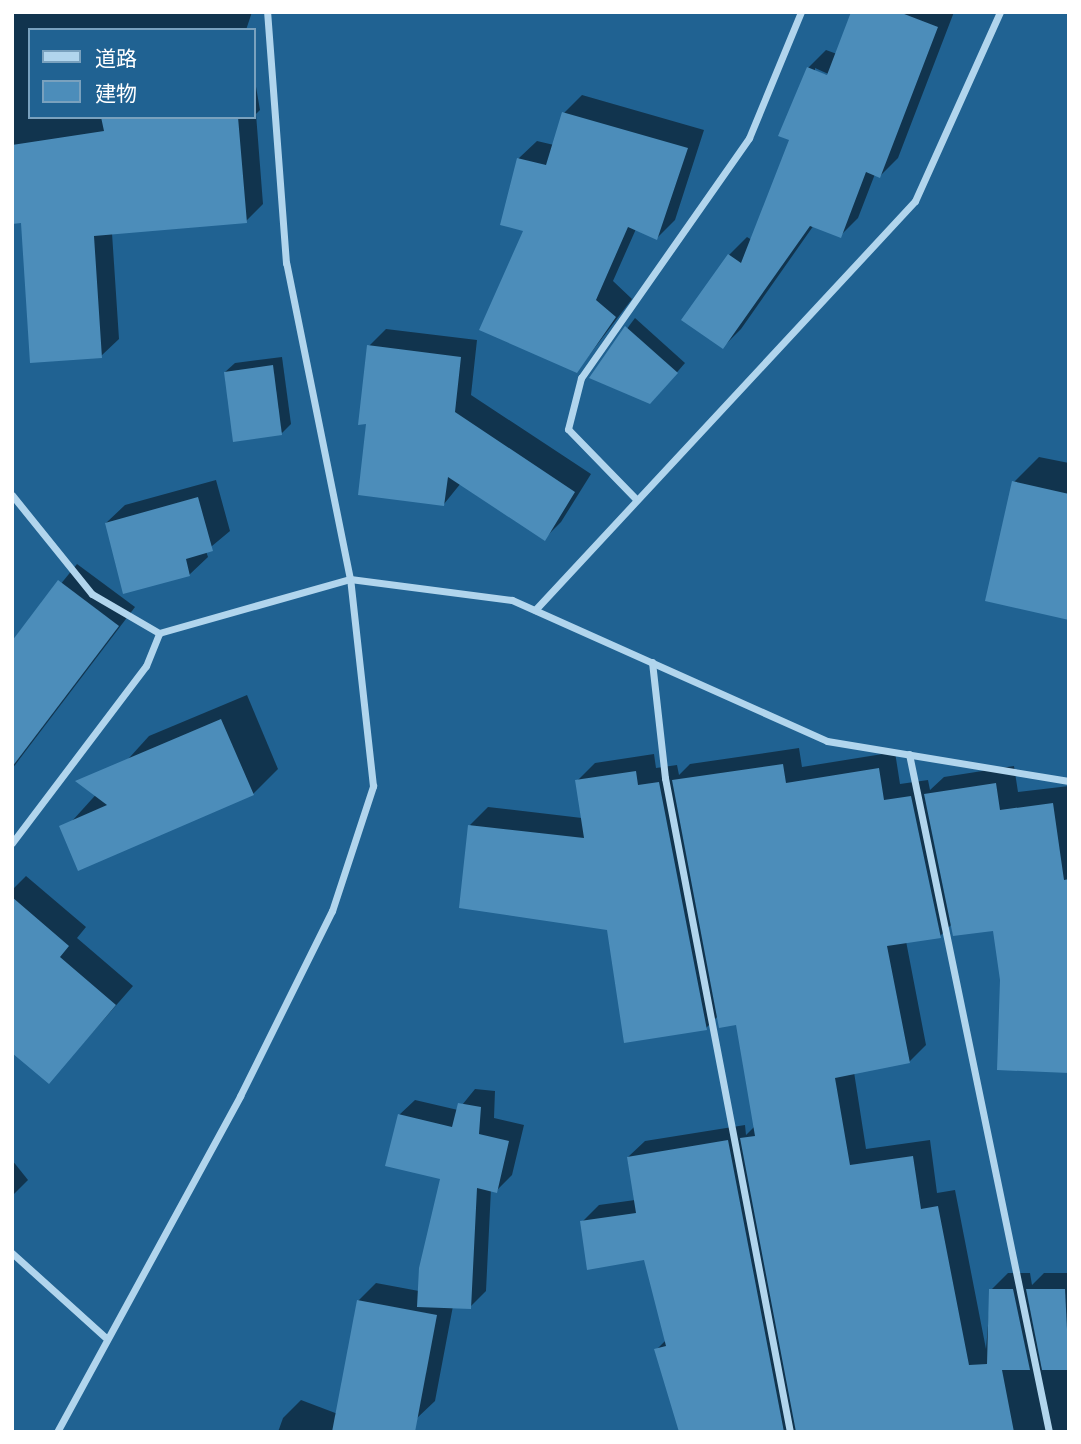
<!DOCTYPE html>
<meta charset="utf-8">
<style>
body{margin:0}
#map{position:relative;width:1081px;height:1444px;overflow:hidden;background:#206292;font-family:Rubik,"Noto Sans JP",sans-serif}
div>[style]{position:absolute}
.shadow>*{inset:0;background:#0007}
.building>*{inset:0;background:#4c8dba}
.street>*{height:7px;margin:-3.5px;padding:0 3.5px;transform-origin:3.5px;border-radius:3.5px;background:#b1d5ed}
span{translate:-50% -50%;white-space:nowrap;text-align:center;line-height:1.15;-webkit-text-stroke:5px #206292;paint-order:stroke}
.frame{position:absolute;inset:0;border:14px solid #fff;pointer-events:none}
.legend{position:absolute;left:28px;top:28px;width:228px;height:91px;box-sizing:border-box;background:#206292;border:2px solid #79a1be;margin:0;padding:9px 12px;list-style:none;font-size:21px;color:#fff}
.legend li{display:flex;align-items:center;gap:14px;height:35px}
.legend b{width:35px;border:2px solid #79a1be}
</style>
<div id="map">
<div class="shadow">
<div style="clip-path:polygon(12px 12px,252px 12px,246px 30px,30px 30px,30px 117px,254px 117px,254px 75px,260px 110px,256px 114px,263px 204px,246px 221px,112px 233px,119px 339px,101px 356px,23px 221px,12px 222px)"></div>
<div style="clip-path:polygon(evenodd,853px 12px,954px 12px,898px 158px,880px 176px,875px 174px,858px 218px,840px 236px,814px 225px,741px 329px,723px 347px,729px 255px,747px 237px,752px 240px,791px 139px,808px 68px,826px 50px,837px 54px,853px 12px,815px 68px,835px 77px,815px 72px,815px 68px)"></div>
<div style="clip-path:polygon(582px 95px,704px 130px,675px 220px,657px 238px,636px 229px,613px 281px,632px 299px,577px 371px,525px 229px,502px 223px,519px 158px,537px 141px,554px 145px,564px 113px)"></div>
<div style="clip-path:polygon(635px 318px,685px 363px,659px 393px,591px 377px)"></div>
<div style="clip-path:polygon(386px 329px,477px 340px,471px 395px,591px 474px,561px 522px,544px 539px,461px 483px,444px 504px,368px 422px,369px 346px)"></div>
<div style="clip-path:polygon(282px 357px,291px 424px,282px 433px,225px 372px,235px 363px)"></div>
<div style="clip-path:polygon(1039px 457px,1069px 463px,1069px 618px,1014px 482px)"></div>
<div style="clip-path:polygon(216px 480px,230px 531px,206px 551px,208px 557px,189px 575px,106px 523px,125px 505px)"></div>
<div style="clip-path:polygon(77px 564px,135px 607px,12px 769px,12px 644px)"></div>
<div style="clip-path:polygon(247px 695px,278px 769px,253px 794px,63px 831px,149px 736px)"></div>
<div style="clip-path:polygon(799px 748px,802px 767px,895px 752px,900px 784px,928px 780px,930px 790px,944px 777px,1014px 766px,1018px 792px,1069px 786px,1069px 1071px,1002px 979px,995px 929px,952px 924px,940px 936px,906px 941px,926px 1045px,909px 1062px,854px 1072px,866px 1149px,930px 1140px,937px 1193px,955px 1190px,986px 1349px,991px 1290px,1008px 1273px,1030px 1273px,1032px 1285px,1044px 1273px,1069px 1273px,1069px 1432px,681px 1432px,656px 1350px,666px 1340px,646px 1258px,582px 1222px,599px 1205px,635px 1200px,628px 1157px,645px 1141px,745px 1125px,746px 1135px,755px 1126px,738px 1023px,718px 1016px,706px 1028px,608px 928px,470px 825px,488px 807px,582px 818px,577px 781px,595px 763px,654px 754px,656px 768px,677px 765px,679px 775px,690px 764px)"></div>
<div style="clip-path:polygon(26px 876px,86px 927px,77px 938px,133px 986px,49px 1082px,12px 1051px,12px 890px)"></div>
<div style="clip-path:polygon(475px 1089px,495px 1091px,494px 1118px,524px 1125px,512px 1175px,496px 1191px,491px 1189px,486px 1291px,470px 1307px,453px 1306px,435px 1401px,416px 1419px,358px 1301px,376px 1283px,419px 1291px,442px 1178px,399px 1115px,415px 1100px,458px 1110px)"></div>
<div style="clip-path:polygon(12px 1160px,28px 1180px,12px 1196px)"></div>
<div style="clip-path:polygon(301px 1400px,367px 1425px,365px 1432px,278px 1432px,283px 1418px)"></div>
</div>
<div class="building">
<div style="clip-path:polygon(851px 12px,899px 12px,938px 27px,880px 178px,866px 172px,841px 238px,810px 226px,723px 349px,681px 320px,728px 254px,741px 263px,789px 140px,778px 136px,807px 67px,827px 75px)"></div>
<div style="clip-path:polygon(562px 112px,688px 148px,657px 240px,628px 227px,596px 300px,616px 317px,577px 373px,479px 330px,523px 231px,500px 225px,517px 158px,546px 165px)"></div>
<div style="clip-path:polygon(101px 117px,238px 117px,247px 223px,94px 236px,102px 358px,30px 363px,21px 223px,12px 224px,12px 145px,104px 131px)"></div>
<div style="clip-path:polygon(625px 326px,678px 373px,650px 404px,589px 378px)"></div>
<div style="clip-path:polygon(367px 345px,461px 357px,455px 412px,575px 492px,545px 541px,448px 477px,444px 506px,358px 495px,366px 424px,358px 425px)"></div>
<div style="clip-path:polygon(273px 365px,282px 435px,233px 442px,224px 372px)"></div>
<div style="clip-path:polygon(1012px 481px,1069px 494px,1069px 620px,985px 601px)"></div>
<div style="clip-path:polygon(198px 497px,213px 551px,186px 559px,190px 576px,123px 594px,105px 523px)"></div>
<div style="clip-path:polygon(58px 580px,119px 626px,12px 767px,12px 641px)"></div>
<div style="clip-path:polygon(221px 719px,254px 795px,78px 871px,59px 826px,107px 805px,75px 781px)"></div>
<div style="clip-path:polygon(783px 764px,786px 783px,879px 768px,884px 800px,911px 796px,941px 938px,887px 946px,910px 1063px,835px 1078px,850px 1165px,913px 1156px,921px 1209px,938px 1206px,969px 1365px,987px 1364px,989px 1289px,1013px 1289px,1030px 1370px,1002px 1370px,1014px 1432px,796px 1432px,740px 1138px,755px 1136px,736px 1025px,719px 1028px,672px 780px)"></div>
<div style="clip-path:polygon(636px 771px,638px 785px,659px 782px,707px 1030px,624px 1043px,607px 930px,459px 908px,468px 825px,584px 838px,575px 780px)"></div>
<div style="clip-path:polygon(996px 783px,1000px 810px,1053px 803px,1064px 880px,1069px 879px,1069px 1073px,997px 1070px,1000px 980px,993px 931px,953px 936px,924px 794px)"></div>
<div style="clip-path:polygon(12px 897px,69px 946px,60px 957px,116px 1005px,49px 1084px,12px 1053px)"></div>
<div style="clip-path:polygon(458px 1103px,481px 1107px,479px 1134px,509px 1141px,497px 1193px,477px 1188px,471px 1309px,417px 1307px,419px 1268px,440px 1179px,385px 1166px,398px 1114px,452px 1127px)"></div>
<div style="clip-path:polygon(728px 1140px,784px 1432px,679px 1432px,654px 1349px,666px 1346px,644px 1260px,587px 1270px,580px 1221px,636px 1213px,627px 1157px)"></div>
<div style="clip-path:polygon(1026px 1289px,1065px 1289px,1069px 1370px,1042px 1370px)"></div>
<div style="clip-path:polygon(357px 1300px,437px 1315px,415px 1432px,332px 1432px)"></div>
</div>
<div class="street">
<div style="left:12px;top:495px;width:127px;rotate:51.1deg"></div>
<div style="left:92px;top:594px;width:78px;rotate:30.2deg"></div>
<div style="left:159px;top:633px;width:198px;rotate:-15.8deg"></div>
<div style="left:350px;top:579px;width:163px;rotate:7.4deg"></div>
<div style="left:512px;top:600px;width:345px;rotate:24.1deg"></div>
<div style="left:827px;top:741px;width:245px;rotate:9.4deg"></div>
<div style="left:635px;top:498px;width:96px;rotate:-134.2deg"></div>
<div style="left:568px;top:429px;width:53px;rotate:-75.7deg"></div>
<div style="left:581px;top:378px;width:293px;rotate:-55deg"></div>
<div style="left:749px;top:138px;width:136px;rotate:-67.6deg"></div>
<div style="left:535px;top:610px;width:558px;rotate:-47.1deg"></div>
<div style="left:915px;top:201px;width:207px;rotate:-65.8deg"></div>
<div style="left:652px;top:662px;width:117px;rotate:83.6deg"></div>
<div style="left:665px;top:778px;width:666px;rotate:79.18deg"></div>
<div style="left:909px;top:754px;width:692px;rotate:78.33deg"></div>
<div style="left:12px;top:843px;width:222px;rotate:-52.9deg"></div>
<div style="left:146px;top:666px;width:35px;rotate:-68deg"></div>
<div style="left:12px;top:1253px;width:125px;rotate:42.1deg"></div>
<div style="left:57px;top:1432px;width:383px;rotate:-61.4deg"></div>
<div style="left:240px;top:1096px;width:207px;rotate:-63.6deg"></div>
<div style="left:332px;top:911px;width:132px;rotate:-71.8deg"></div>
<div style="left:373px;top:786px;width:208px;rotate:-96.3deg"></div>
<div style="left:350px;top:579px;width:322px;rotate:-101.4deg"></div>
<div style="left:286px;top:263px;width:252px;rotate:-94.3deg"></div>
</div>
<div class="frame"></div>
<ul class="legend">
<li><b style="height:9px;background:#b1d5ed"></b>道路</li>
<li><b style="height:19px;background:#4c8dba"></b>建物</li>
</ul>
</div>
